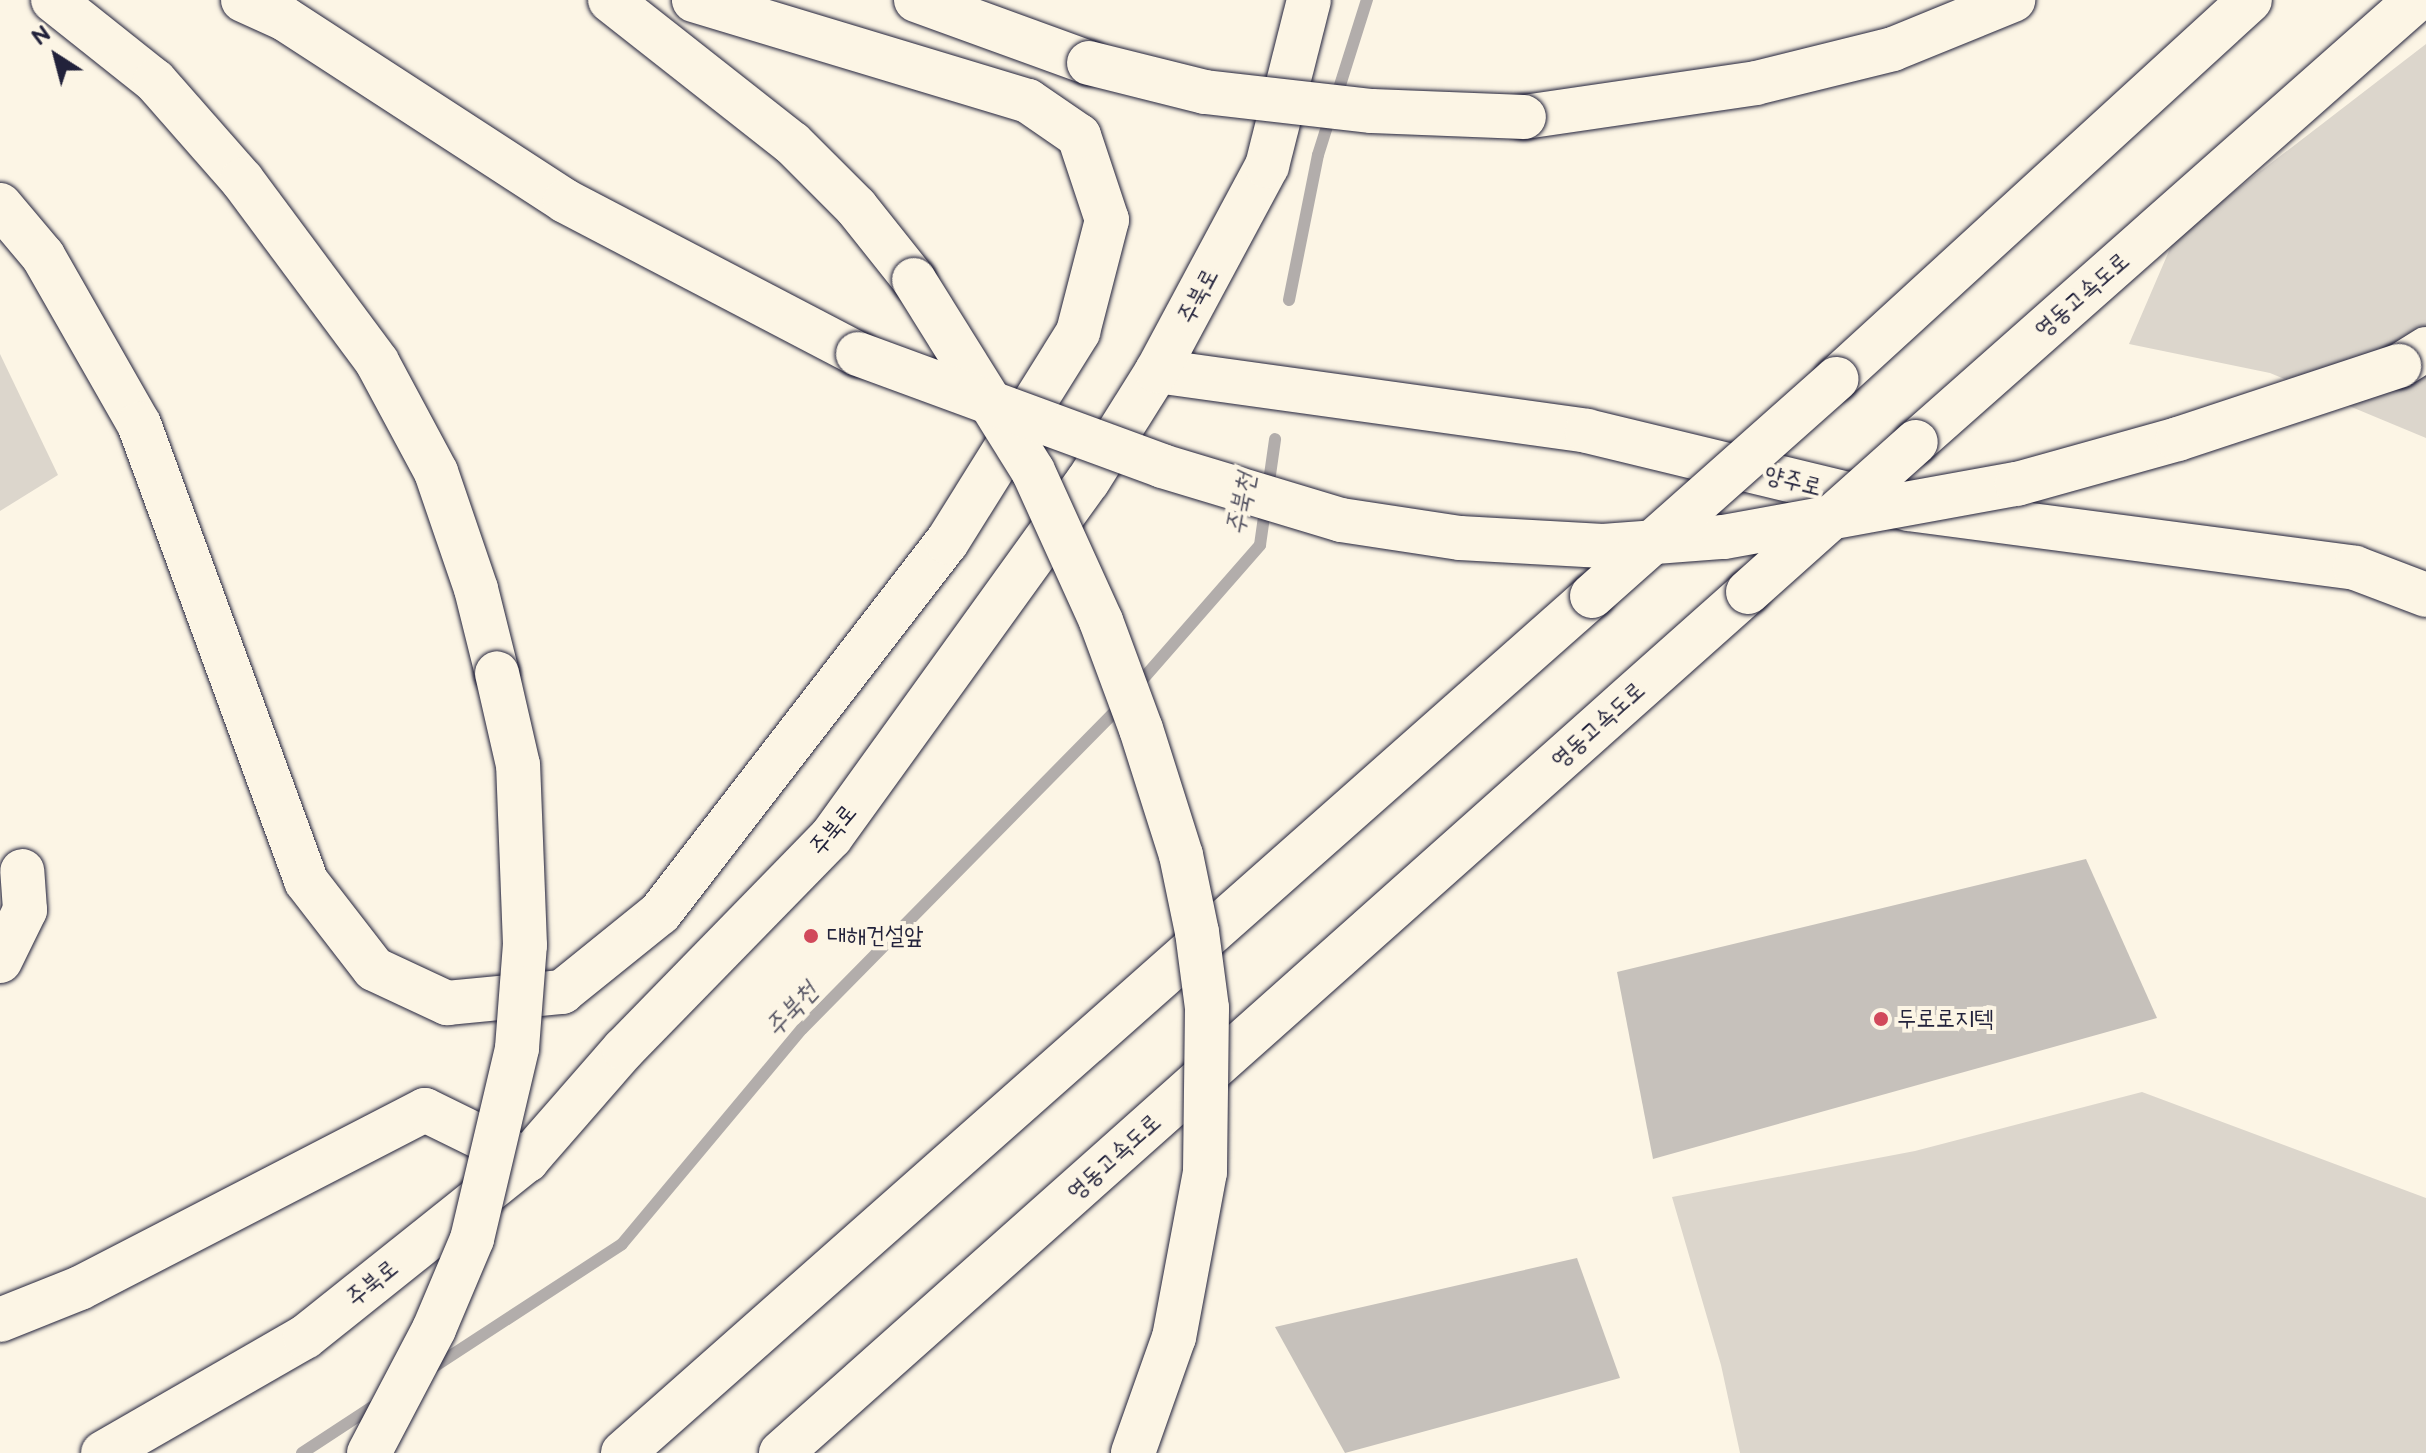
<!DOCTYPE html>
<meta charset="utf-8">
<style>
body{margin:0}
#map{position:relative;width:2426px;height:1453px;overflow:hidden;background:#fcf5e5;font-family:"Balsamiq Sans","Poor Story",sans-serif}
div>[style]{position:absolute}
.green>*{inset:0;background:#dcd6cc}
.stream>*{height:12px;margin:-6px;padding:0 6px;transform-origin:6px;border-radius:6px;background:#b2adab}
.building>*{inset:0;background:#c6c1bb}
.roads{filter:drop-shadow(0 0 2px #22223b) drop-shadow(0 0 2px #22223b)}
.minor>*{height:44px;margin:-22px;padding:0 22px;transform-origin:22px;border-radius:22px;background:#fcf5e5}
.highway>*{height:44px;margin:-22px;padding:0 22px;transform-origin:22px;border-radius:22px;background:#fcf5e5}
.bridges{filter:drop-shadow(0 0 2px #22223b) drop-shadow(0 0 2px #22223b)}
.highway-bridge>*{height:44px;margin:-22px;padding:0 22px;transform-origin:22px;border-radius:22px;background:#fcf5e5}
.dots>*{width:22px;height:22px;translate:-50% -50%;box-sizing:border-box;border:4px solid #fcf5e5;border-radius:50%}
span{translate:-50% -50%;white-space:nowrap;text-align:center;line-height:1.15;-webkit-text-stroke:8px #fcf5e5;paint-order:stroke}
.street-label{font-size:24px;color:#22223b}
.poi-label{font-size:24px;color:#22223b}
.left{translate:0 -50%;text-align:left}
.water-label{font-size:26px;color:#545362;font-style:italic}
.north{position:absolute;left:16px;top:16px;width:80px;height:80px;-webkit-text-stroke:6px #fcf5e5;paint-order:stroke;rotate:324deg;font-size:22px;font-weight:700;line-height:32px;text-align:center;color:#22223b}
.north::after{content:'';display:block;margin:auto;width:28px;height:36px;background:#22223b;clip-path:polygon(50% 0,100% 100%,50% 72%,0 100%)}
</style>
<div id="map">
<div class="green">
<div style="clip-path:polygon(2426px 44px,2426px 438px,2270px 373px,2129px 344px,2175px 237px)"></div>
<div style="clip-path:polygon(0 354px,58px 475px,0 511px)"></div>
<div style="clip-path:polygon(2142px 1092px,2426px 1198px,2426px 1453px,1740px 1453px,1721px 1365px,1672px 1197px,1915px 1151px)"></div>
</div>
<div class="stream">
<div style="left:1289px;top:300px;width:148px;rotate:-78.7deg"></div>
<div style="left:1318px;top:155px;width:163px;rotate:-72.5deg"></div>
<div style="left:1135px;top:688px;width:190px;rotate:-48.8deg"></div>
<div style="left:1260px;top:545px;width:107px;rotate:-81.9deg"></div>
<div style="left:429px;top:1370px;width:230px;rotate:-33.1deg"></div>
<div style="left:622px;top:1244px;width:280px;rotate:-50.1deg"></div>
<div style="left:802px;top:1029px;width:455px;rotate:-45.4deg"></div>
<div style="left:302px;top:1453px;width:93px;rotate:-33.2deg"></div>
</div>
<div class="building">
<div style="clip-path:polygon(2086px 859px,2157px 1018px,1653px 1159px,1617px 972px)"></div>
<div style="clip-path:polygon(1577px 1258px,1620px 1378px,1345px 1453px,1275px 1327px)"></div>
</div>
<div class="roads">
<div class="minor">
<div style="left:0;top:205px;width:67px;rotate:49.9deg"></div>
<div style="left:43px;top:256px;width:193px;rotate:60.3deg"></div>
<div style="left:139px;top:424px;width:487px;rotate:69.9deg"></div>
<div style="left:306px;top:881px;width:111px;rotate:52.3deg"></div>
<div style="left:374px;top:969px;width:81px;rotate:25deg"></div>
<div style="left:447px;top:1003px;width:116px;rotate:-5.5deg"></div>
<div style="left:562px;top:992px;width:126px;rotate:-38.9deg"></div>
<div style="left:660px;top:913px;width:469px;rotate:-52.3deg"></div>
<div style="left:947px;top:542px;width:248px;rotate:-58deg"></div>
<div style="left:1078px;top:332px;width:116px;rotate:-75.5deg"></div>
<div style="left:1107px;top:220px;width:89px;rotate:-108.4deg"></div>
<div style="left:1079px;top:136px;width:62px;rotate:-145.5deg"></div>
<div style="left:1028px;top:101px;width:349px;rotate:-163.2deg"></div>
<div style="left:1157px;top:371px;width:434px;rotate:7.9deg"></div>
<div style="left:1587px;top:431px;width:331px;rotate:13.6deg"></div>
<div style="left:1909px;top:509px;width:450px;rotate:7.5deg"></div>
<div style="left:2355px;top:568px;width:76px;rotate:20.8deg"></div>
<div style="left:0;top:961px;width:57px;rotate:-63.9deg"></div>
<div style="left:25px;top:910px;width:39px;rotate:-94deg"></div>
<div style="left:0;top:1320px;width:86px;rotate:-21.8deg"></div>
<div style="left:80px;top:1288px;width:388px;rotate:-27.3deg"></div>
<div style="left:425px;top:1110px;width:114px;rotate:26.1deg"></div>
<div style="left:103px;top:1453px;width:233px;rotate:-29.9deg"></div>
<div style="left:305px;top:1337px;width:284px;rotate:-38.6deg"></div>
<div style="left:527px;top:1160px;width:147px;rotate:-48.9deg"></div>
<div style="left:624px;top:1049px;width:296px;rotate:-45.7deg"></div>
<div style="left:831px;top:837px;width:439px;rotate:-54.2deg"></div>
<div style="left:1088px;top:481px;width:130px;rotate:-57.9deg"></div>
<div style="left:1157px;top:371px;width:233px;rotate:-61.8deg"></div>
<div style="left:1267px;top:166px;width:171px;rotate:-75.8deg"></div>
</div>
<div class="highway">
<div style="left:53px;top:0;width:130px;rotate:38.5deg"></div>
<div style="left:155px;top:81px;width:132px;rotate:48.7deg"></div>
<div style="left:242px;top:180px;width:227px;rotate:53.4deg"></div>
<div style="left:377px;top:362px;width:125px;rotate:61.8deg"></div>
<div style="left:436px;top:472px;width:124px;rotate:71.1deg"></div>
<div style="left:476px;top:589px;width:87px;rotate:76deg"></div>
<div style="left:243px;top:0;width:46px;rotate:24.3deg"></div>
<div style="left:285px;top:19px;width:334px;rotate:33deg"></div>
<div style="left:565px;top:201px;width:331px;rotate:27.6deg"></div>
<div style="left:610px;top:0;width:231px;rotate:38.2deg"></div>
<div style="left:792px;top:143px;width:91px;rotate:45deg"></div>
<div style="left:856px;top:207px;width:93px;rotate:51.5deg"></div>
<div style="left:916px;top:0;width:184px;rotate:20deg"></div>
<div style="left:1524px;top:117px;width:234px;rotate:-8.3deg"></div>
<div style="left:1756px;top:83px;width:141px;rotate:-13.9deg"></div>
<div style="left:1893px;top:49px;width:130px;rotate:-22.2deg"></div>
<div style="left:2399px;top:366px;width:32px;rotate:-32deg"></div>
<div style="left:1836px;top:379px;width:561px;rotate:-42.47deg"></div>
<div style="left:1916px;top:442px;width:667px;rotate:-41.48deg"></div>
<div style="left:623px;top:1453px;width:1294px;rotate:-41.49deg"></div>
<div style="left:781px;top:1453px;width:1295px;rotate:-41.68deg"></div>
</div>
</div>
<div class="bridges">
<div class="highway-bridge">
<div style="left:1089px;top:63px;width:120px;rotate:14deg"></div>
<div style="left:1205px;top:92px;width:168px;rotate:6.5deg"></div>
<div style="left:1372px;top:111px;width:152px;rotate:2.3deg"></div>
<div style="left:914px;top:280px;width:225px;rotate:58.1deg"></div>
<div style="left:1033px;top:471px;width:165px;rotate:65.6deg"></div>
<div style="left:1101px;top:621px;width:115px;rotate:69.7deg"></div>
<div style="left:1141px;top:729px;width:132px;rotate:72.4deg"></div>
<div style="left:1181px;top:855px;width:79px;rotate:78.3deg"></div>
<div style="left:1197px;top:932px;width:77px;rotate:82.5deg"></div>
<div style="left:1207px;top:1008px;width:164px;rotate:90.7deg"></div>
<div style="left:1205px;top:1172px;width:168px;rotate:100.6deg"></div>
<div style="left:1174px;top:1337px;width:123px;rotate:109.5deg"></div>
<div style="left:858px;top:354px;width:324px;rotate:20.2deg"></div>
<div style="left:1162px;top:466px;width:187px;rotate:16.8deg"></div>
<div style="left:1341px;top:520px;width:120px;rotate:8.6deg"></div>
<div style="left:1460px;top:538px;width:143px;rotate:3.2deg"></div>
<div style="left:1603px;top:546px;width:121px;rotate:-4.3deg"></div>
<div style="left:1724px;top:537px;width:298px;rotate:-10.3deg"></div>
<div style="left:2017px;top:484px;width:167px;rotate:-15.6deg"></div>
<div style="left:2178px;top:439px;width:233px;rotate:-18.3deg"></div>
<div style="left:1748px;top:592px;width:225px;rotate:-41.8deg"></div>
<div style="left:1592px;top:596px;width:327px;rotate:-41.6deg"></div>
<div style="left:369px;top:1453px;width:140px;rotate:-62.3deg"></div>
<div style="left:434px;top:1329px;width:98px;rotate:-67.1deg"></div>
<div style="left:472px;top:1239px;width:196px;rotate:-76.7deg"></div>
<div style="left:517px;top:1048px;width:103px;rotate:-85.6deg"></div>
<div style="left:525px;top:945px;width:180px;rotate:-92.2deg"></div>
<div style="left:518px;top:765px;width:94px;rotate:-102.9deg"></div>
</div>
</div>
<div class="dots">
<div style="left:811px;top:936px;background:#d1495b"></div>
<div style="left:1881px;top:1019px;background:#d1495b"></div>
</div>
<div class="street-label">
<span style="left:2082px;top:295px;rotate:-41deg">영동고속도로</span>
<span style="left:1198px;top:296px;rotate:-62deg">주북로</span>
<span style="left:1793px;top:481px;rotate:14deg">양주로</span>
<span style="left:1598px;top:725px;rotate:-42deg">영동고속도로</span>
<span style="left:833px;top:830px;rotate:-50deg">주북로</span>
<span style="left:1114px;top:1157px;rotate:-42deg">영동고속도로</span>
<span style="left:372px;top:1283px;rotate:-39deg">주북로</span>
</div>
<div class="poi-label">
<span class="left" style="left:827px;top:936px">대해건설앞</span>
<span class="left" style="left:1897px;top:1019px">두로로지텍</span>
</div>
<div class="water-label">
<span style="left:1242px;top:504px;rotate:-79deg">주북천</span>
<span style="left:792px;top:1010px;rotate:-47deg">주북천</span>
</div>
<div class="north">N</div>
</div>
